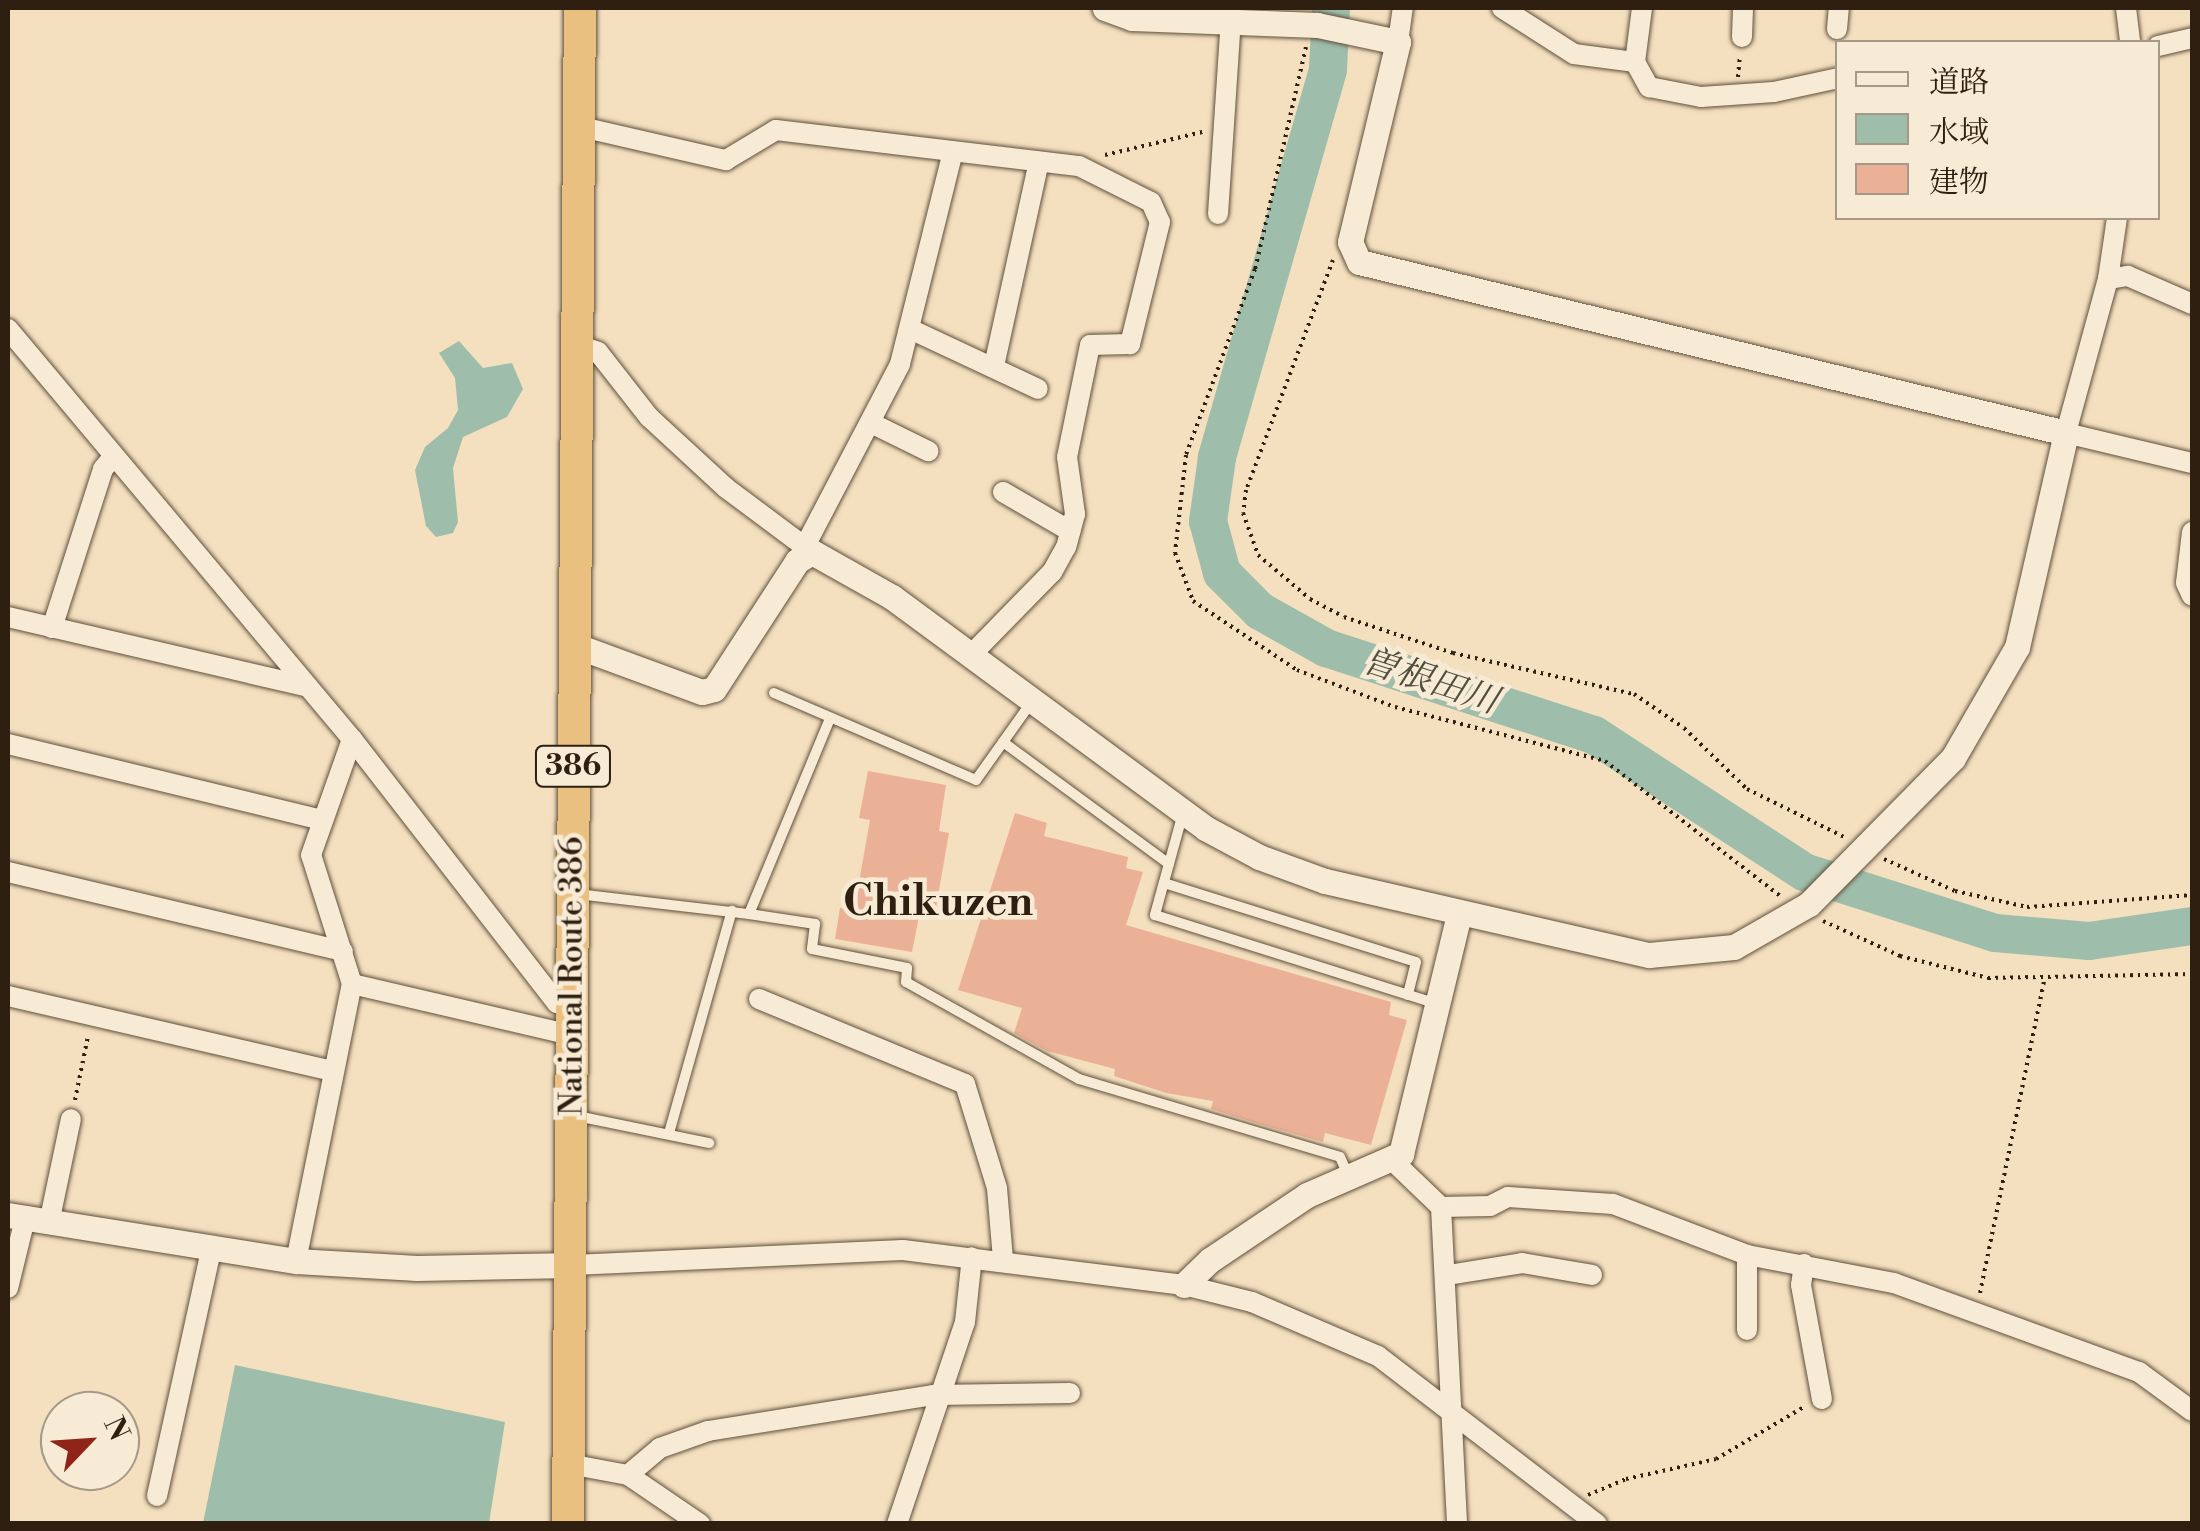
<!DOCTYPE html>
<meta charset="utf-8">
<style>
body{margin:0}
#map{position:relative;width:2200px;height:1531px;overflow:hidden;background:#f4e0bf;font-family:"Libre Bodoni","Noto Serif JP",serif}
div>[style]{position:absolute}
.water>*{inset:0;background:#9ebeab}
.river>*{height:38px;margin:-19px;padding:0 19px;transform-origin:19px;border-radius:19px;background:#9ebeab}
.building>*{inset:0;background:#ebb197}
.path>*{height:4px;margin-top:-2px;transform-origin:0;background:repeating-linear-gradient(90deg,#2e1f11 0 2.5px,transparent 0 7.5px)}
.roads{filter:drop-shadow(0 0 2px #604f3c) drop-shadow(0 0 2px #604f3c)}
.service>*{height:10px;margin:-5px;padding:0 5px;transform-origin:5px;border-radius:5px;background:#f8ebd5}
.minor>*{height:20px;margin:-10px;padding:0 10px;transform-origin:10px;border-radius:10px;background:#f8ebd5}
.tertiary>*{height:25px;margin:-12.5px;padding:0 12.5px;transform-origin:12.5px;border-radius:12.5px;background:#f8ebd5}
.trunk>*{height:32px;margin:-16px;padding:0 16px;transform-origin:16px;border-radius:16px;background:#eac080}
span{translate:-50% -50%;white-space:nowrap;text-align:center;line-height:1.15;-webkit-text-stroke:9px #f8ebd5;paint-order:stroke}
.shield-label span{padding:2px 8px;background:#f8ebd5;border:2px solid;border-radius:8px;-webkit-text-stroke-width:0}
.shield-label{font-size:30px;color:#2e1f11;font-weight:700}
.street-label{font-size:32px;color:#2e1f11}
.water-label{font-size:35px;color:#504f3f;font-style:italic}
.district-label{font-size:42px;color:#2e1f11;font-weight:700}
.frame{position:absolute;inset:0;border:10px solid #2e1f11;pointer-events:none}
.legend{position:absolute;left:1835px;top:40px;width:325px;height:180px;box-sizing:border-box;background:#f8ebd5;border:2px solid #a79987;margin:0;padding:12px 18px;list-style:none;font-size:30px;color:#2e1f11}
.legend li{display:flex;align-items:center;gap:20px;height:50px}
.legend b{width:50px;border:2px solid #a79987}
.north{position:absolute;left:40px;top:1391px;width:100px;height:100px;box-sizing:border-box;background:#f8ebd5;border:2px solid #a79987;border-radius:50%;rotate:65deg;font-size:28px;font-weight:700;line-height:40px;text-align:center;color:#2e1f11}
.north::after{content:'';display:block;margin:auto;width:35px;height:45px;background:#8f2418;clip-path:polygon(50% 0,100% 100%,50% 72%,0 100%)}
</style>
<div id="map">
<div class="water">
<div style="clip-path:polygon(459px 341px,483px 368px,512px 363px,523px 389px,507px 417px,463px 437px,453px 468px,458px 522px,453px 533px,436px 537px,426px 526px,415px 470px,425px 447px,448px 428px,458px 410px,455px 378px,439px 353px)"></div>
<div style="clip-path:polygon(235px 1365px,505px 1422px,489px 1523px,203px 1523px)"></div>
</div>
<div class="river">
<div style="left:1331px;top:8px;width:62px;rotate:92.8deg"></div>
<div style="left:1328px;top:70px;width:404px;rotate:106deg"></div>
<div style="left:1217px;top:458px;width:64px;rotate:98.1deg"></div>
<div style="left:1208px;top:521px;width:54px;rotate:74.9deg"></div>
<div style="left:1222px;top:573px;width:54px;rotate:45deg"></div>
<div style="left:1260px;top:611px;width:76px;rotate:29.3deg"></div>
<div style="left:1326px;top:648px;width:282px;rotate:18deg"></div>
<div style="left:1594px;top:735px;width:251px;rotate:33.1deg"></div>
<div style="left:1804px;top:872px;width:201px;rotate:17.7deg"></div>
<div style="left:1995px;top:933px;width:94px;rotate:4.9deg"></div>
<div style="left:2089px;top:941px;width:104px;rotate:-8.3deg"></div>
</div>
<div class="building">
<div style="clip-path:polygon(868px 771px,946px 785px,939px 831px,949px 833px,934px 919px,919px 916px,912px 952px,835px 939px,840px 908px,854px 910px,870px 820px,859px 818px)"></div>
<div style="clip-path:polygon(1015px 813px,1047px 823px,1044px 836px,1128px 857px,1126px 868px,1143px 872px,1126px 925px,1391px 1002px,1389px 1015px,1407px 1020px,1371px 1145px,1325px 1133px,1323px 1142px,1256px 1123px,1211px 1109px,1213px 1101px,1166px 1093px,1114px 1076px,1115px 1069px,1047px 1051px,1014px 1033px,1022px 1008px,958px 990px)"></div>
</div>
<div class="path">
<div style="left:1306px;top:47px;width:228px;rotate:102.9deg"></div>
<div style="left:1255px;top:269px;width:198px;rotate:110.4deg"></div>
<div style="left:1186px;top:455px;width:99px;rotate:96.4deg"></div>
<div style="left:1175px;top:553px;width:51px;rotate:69.4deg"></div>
<div style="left:1193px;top:601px;width:125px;rotate:33.6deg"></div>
<div style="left:1297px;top:670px;width:105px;rotate:20.7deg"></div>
<div style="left:1395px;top:707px;width:217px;rotate:14.4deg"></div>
<div style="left:1605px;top:761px;width:221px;rotate:37.6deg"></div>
<div style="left:1738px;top:77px;width:21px;rotate:-85deg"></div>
<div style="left:1105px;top:155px;width:100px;rotate:-13.3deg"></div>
<div style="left:1333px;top:260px;width:246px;rotate:110.7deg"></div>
<div style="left:1246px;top:490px;width:23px;rotate:97deg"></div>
<div style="left:1243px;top:513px;width:45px;rotate:70.3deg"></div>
<div style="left:1258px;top:555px;width:68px;rotate:40.2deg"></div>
<div style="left:1310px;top:599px;width:38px;rotate:28deg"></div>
<div style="left:1344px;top:617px;width:115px;rotate:18.3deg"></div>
<div style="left:1453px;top:653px;width:186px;rotate:12.8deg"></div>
<div style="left:1634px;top:694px;width:60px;rotate:34.2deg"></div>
<div style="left:1684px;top:728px;width:88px;rotate:44.1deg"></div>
<div style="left:1747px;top:789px;width:110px;rotate:26.3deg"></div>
<div style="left:1884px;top:859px;width:78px;rotate:24.3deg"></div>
<div style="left:1955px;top:891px;width:74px;rotate:12.5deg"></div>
<div style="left:2027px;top:907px;width:165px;rotate:-4.2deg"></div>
<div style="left:1823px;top:921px;width:85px;rotate:24.4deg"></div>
<div style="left:1900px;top:956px;width:91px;rotate:14deg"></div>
<div style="left:1988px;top:978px;width:204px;rotate:-1.1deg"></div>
<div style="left:75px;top:1100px;width:65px;rotate:-78.5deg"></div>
<div style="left:1980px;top:1293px;width:319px;rotate:-78.4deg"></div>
<div style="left:1588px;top:1495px;width:41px;rotate:-22.8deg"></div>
<div style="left:1626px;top:1479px;width:92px;rotate:-12.5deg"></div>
<div style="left:1716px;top:1459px;width:102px;rotate:-30.6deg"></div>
</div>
<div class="roads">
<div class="service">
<div style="left:774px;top:693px;width:220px;rotate:23.3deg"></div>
<div style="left:976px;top:780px;width:98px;rotate:-54.5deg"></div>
<div style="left:1003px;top:742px;width:206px;rotate:36.3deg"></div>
<div style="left:1183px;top:813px;width:106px;rotate:105.4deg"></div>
<div style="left:1155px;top:915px;width:296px;rotate:17.5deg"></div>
<div style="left:1164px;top:883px;width:264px;rotate:17.4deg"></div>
<div style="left:1416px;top:962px;width:34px;rotate:104deg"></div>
<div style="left:578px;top:894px;width:172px;rotate:6.7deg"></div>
<div style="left:749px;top:914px;width:212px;rotate:-67.5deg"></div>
<div style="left:749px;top:914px;width:67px;rotate:8.6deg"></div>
<div style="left:815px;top:924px;width:25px;rotate:97deg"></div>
<div style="left:812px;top:949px;width:97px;rotate:11.3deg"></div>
<div style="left:907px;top:968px;width:14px;rotate:94deg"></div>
<div style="left:906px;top:982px;width:198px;rotate:29.3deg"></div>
<div style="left:1079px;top:1079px;width:272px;rotate:16.6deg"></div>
<div style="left:1340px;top:1157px;width:20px;rotate:66deg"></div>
<div style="left:577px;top:1116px;width:135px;rotate:11.6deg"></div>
<div style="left:669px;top:1133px;width:231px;rotate:-74.2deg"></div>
</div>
<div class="minor">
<div style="left:1502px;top:8px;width:85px;rotate:32.6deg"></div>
<div style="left:1574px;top:54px;width:62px;rotate:7.5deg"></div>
<div style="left:1635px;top:62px;width:54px;rotate:-82.6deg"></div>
<div style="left:2126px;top:8px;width:34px;rotate:83deg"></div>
<div style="left:1837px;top:29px;width:21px;rotate:-85deg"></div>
<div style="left:1742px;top:37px;width:29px;rotate:-88deg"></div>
<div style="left:1398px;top:42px;width:34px;rotate:-82deg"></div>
<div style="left:2158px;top:46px;width:35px;rotate:-13deg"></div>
<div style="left:1635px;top:62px;width:29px;rotate:61deg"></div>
<div style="left:1649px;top:87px;width:53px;rotate:10.9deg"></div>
<div style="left:1701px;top:97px;width:73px;rotate:-3.9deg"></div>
<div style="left:1774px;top:92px;width:66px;rotate:-12.3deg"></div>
<div style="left:577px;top:126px;width:153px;rotate:12.9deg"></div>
<div style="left:726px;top:160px;width:58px;rotate:-31deg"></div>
<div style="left:776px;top:130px;width:305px;rotate:6.8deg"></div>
<div style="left:1079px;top:166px;width:80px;rotate:26.6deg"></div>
<div style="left:1151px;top:202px;width:22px;rotate:66deg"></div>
<div style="left:1160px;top:222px;width:126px;rotate:103.8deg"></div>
<div style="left:1130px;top:344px;width:40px;rotate:178.6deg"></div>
<div style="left:1090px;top:345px;width:114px;rotate:101.6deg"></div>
<div style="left:1067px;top:457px;width:58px;rotate:82deg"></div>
<div style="left:1075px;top:514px;width:34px;rotate:105deg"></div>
<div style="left:1066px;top:547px;width:29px;rotate:119deg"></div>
<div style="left:1052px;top:572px;width:115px;rotate:134.3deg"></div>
<div style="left:1218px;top:214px;width:195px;rotate:-86.2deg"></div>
<div style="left:2117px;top:218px;width:62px;rotate:98.4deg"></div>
<div style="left:2108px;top:279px;width:160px;rotate:105.3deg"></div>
<div style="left:2066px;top:433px;width:130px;rotate:13.4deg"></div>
<div style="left:2108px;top:279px;width:20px;rotate:-9deg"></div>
<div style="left:2128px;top:276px;width:70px;rotate:23.6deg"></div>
<div style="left:8px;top:329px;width:535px;rotate:50deg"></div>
<div style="left:352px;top:739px;width:334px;rotate:52.2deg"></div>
<div style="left:557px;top:1003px;width:14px;rotate:8deg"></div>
<div style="left:910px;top:329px;width:141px;rotate:25.1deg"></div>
<div style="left:577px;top:345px;width:22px;rotate:18deg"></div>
<div style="left:598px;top:352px;width:83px;rotate:51.9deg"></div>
<div style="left:649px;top:417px;width:105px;rotate:42.7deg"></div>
<div style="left:726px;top:488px;width:107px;rotate:36.7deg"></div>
<div style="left:994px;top:366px;width:209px;rotate:-77.6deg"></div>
<div style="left:871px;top:423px;width:64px;rotate:26.2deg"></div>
<div style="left:1003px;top:492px;width:78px;rotate:30.2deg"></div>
<div style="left:2192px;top:532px;width:51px;rotate:96.7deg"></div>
<div style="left:2186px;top:583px;width:14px;rotate:65deg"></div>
<div style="left:805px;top:546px;width:205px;rotate:-62.4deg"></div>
<div style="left:900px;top:364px;width:215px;rotate:-76deg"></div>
<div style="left:8px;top:617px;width:308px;rotate:13.1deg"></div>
<div style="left:52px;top:628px;width:167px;rotate:-72.2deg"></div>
<div style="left:103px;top:469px;width:17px;rotate:-50deg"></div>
<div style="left:8px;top:744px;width:324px;rotate:13.6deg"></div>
<div style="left:8px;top:872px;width:344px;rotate:13.3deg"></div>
<div style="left:352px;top:984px;width:226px;rotate:13.1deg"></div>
<div style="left:8px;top:996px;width:334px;rotate:13deg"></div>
<div style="left:759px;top:999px;width:223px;rotate:22.4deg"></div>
<div style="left:965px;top:1084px;width:109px;rotate:72.9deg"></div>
<div style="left:997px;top:1188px;width:71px;rotate:85.2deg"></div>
<div style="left:1394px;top:1162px;width:65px;rotate:43.8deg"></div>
<div style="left:1441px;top:1207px;width:49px;rotate:-1.2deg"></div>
<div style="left:1490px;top:1206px;width:20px;rotate:-27deg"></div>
<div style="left:1508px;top:1197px;width:105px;rotate:3.8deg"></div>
<div style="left:1613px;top:1204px;width:143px;rotate:20.8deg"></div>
<div style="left:1747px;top:1255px;width:150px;rotate:10.8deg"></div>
<div style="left:1894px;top:1283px;width:261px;rotate:20deg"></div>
<div style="left:2139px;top:1372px;width:66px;rotate:36.3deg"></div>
<div style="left:1441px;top:1207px;width:317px;rotate:87.1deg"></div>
<div style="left:49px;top:1223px;width:106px;rotate:-78.1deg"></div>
<div style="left:1747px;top:1255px;width:75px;rotate:90deg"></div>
<div style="left:296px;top:1261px;width:283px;rotate:-78.6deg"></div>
<div style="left:352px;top:984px;width:135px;rotate:-107.6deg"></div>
<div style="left:311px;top:855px;width:123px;rotate:-70.5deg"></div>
<div style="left:1804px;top:1264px;width:21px;rotate:98deg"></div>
<div style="left:1801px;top:1285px;width:116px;rotate:79.6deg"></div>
<div style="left:573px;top:1265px;width:330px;rotate:-2.6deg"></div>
<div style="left:903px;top:1250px;width:283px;rotate:7.1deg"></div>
<div style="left:1184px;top:1285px;width:70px;rotate:14deg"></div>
<div style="left:1252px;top:1302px;width:137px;rotate:23.2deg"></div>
<div style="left:1378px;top:1356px;width:276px;rotate:37.5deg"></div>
<div style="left:1448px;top:1275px;width:75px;rotate:-9.2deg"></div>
<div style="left:1522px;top:1263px;width:71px;rotate:9.7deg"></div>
<div style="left:8px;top:1288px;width:71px;rotate:-76.2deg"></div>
<div style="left:569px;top:1464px;width:60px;rotate:10.6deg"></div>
<div style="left:628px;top:1475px;width:87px;rotate:34.2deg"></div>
<div style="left:628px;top:1475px;width:42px;rotate:-40.2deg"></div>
<div style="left:660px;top:1448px;width:51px;rotate:-19.5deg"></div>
<div style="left:708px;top:1431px;width:229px;rotate:-9.1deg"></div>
<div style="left:934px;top:1395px;width:136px;rotate:-0.8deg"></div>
<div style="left:157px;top:1496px;width:252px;rotate:-77.6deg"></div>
<div style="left:897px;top:1524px;width:213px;rotate:-71.4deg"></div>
<div style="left:965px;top:1322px;width:65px;rotate:-83.9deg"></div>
</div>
<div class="tertiary">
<div style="left:574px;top:645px;width:136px;rotate:20.2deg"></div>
<div style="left:702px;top:692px;width:12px;rotate:-14deg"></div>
<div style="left:714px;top:689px;width:153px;rotate:-57deg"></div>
<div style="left:797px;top:561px;width:17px;rotate:-31deg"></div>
<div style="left:812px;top:552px;width:92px;rotate:29.4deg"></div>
<div style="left:892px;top:597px;width:389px;rotate:36.4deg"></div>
<div style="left:1205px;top:828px;width:61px;rotate:28.2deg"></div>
<div style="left:1259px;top:857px;width:70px;rotate:20deg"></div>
<div style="left:1325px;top:881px;width:332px;rotate:12.9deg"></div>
<div style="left:1649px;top:955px;width:85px;rotate:-5.4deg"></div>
<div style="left:1734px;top:947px;width:86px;rotate:-29.8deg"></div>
<div style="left:1809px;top:904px;width:205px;rotate:-45.4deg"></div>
<div style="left:1953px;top:758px;width:128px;rotate:-60deg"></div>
<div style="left:2017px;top:647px;width:220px;rotate:-77.1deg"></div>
<div style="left:2066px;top:433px;width:727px;rotate:-166.4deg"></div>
<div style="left:1359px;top:262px;width:22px;rotate:-114deg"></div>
<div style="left:1350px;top:242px;width:206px;rotate:-76.5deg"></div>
<div style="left:1398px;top:42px;width:83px;rotate:-168.1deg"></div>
<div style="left:1317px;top:25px;width:185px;rotate:-177.8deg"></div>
<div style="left:1132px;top:18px;width:29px;rotate:-160deg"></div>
<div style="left:8px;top:1215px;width:292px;rotate:9.1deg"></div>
<div style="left:296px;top:1261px;width:121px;rotate:3.3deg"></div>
<div style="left:417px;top:1268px;width:156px;rotate:-1.1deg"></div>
<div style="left:1184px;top:1285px;width:36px;rotate:-44deg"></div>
<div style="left:1210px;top:1260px;width:117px;rotate:-33.8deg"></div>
<div style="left:1307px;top:1195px;width:103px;rotate:-23.6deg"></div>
<div style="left:1401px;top:1154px;width:247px;rotate:-76.4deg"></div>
</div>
<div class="trunk">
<div style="left:568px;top:1524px;width:1516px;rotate:-89.55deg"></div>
</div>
</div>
<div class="shield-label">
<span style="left:573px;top:766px">386</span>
</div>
<div class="street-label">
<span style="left:572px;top:976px;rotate:-90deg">National Route 386</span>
</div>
<div class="water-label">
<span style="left:1430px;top:682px;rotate:18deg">曽根田川</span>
</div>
<div class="district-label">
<span style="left:938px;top:903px">Chikuzen</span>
</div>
<div class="frame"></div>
<ul class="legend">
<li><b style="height:12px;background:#f8ebd5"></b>道路</li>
<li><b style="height:28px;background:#9ebeab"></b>水域</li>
<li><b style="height:28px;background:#ebb197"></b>建物</li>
</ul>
<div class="north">N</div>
</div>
